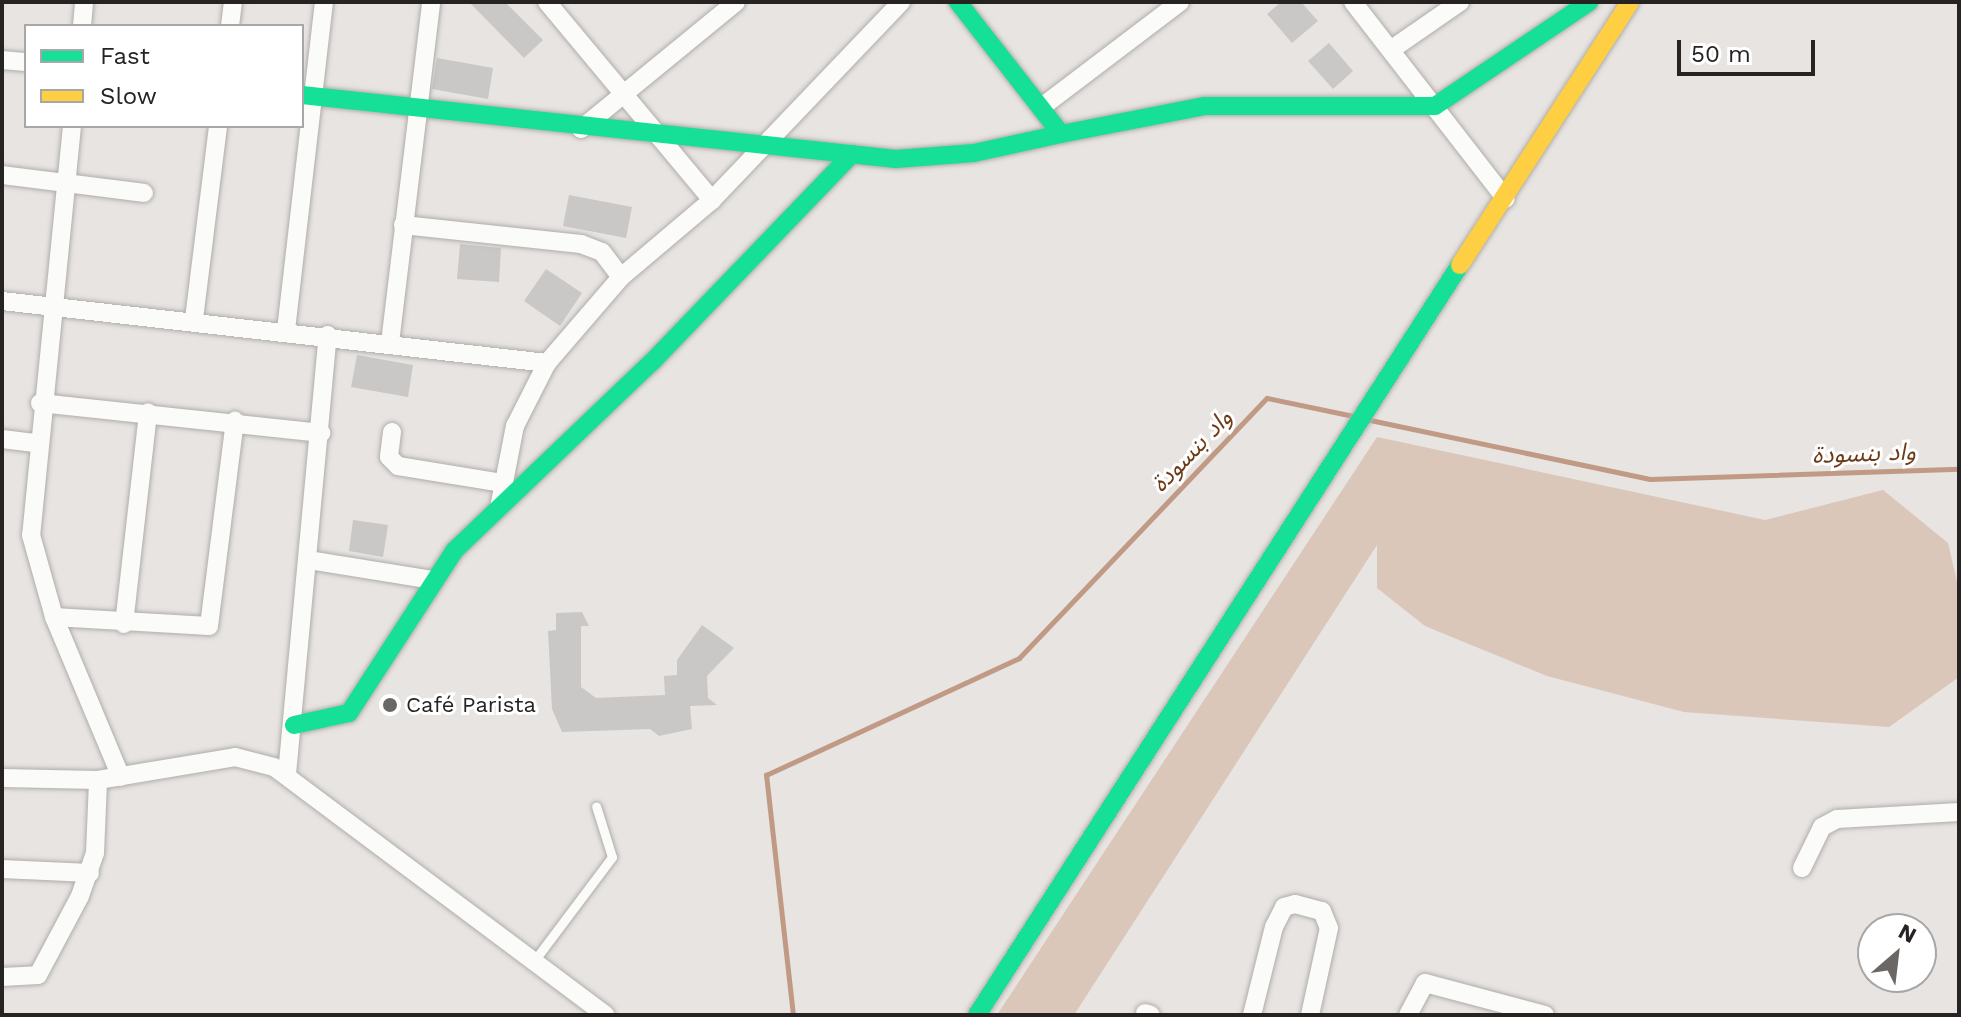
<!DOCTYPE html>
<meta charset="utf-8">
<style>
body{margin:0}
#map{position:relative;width:1961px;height:1017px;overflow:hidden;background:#e7e4e1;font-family:"Work Sans","Noto Sans Arabic",sans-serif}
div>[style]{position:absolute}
.green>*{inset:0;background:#dbc6ba}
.stream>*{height:5px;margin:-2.5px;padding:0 2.5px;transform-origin:2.5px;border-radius:2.5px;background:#c09a84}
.building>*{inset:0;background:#cac8c6}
.roads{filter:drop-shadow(0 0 2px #afadab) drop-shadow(0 0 2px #afadab)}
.lane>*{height:9px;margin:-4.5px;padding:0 4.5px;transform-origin:4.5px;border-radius:4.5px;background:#fbfbfa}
.street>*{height:18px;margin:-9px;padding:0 9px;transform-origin:9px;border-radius:9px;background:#fbfbfa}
.fast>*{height:18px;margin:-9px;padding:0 9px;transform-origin:9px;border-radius:9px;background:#16e098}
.slow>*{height:18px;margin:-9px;padding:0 9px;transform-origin:9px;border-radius:9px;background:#ffcf43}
.dots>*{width:22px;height:22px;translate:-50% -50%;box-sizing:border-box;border:4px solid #fff;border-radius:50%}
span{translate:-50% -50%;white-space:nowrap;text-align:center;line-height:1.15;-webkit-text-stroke:6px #fff;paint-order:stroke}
.poi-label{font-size:22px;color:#262322}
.left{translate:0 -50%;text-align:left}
.water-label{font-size:24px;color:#6e3917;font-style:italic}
.frame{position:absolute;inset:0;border:4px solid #262322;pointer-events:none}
.legend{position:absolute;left:24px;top:24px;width:280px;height:104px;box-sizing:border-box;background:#fff;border:2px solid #a8a7a7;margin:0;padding:10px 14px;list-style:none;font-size:24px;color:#262322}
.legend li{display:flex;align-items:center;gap:16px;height:40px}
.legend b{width:40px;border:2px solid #a8a7a7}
.north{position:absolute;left:1857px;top:913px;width:80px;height:80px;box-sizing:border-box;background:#fff;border:2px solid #a8a7a7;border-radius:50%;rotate:28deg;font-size:22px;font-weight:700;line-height:32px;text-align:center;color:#262322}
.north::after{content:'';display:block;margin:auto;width:28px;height:36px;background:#6a6765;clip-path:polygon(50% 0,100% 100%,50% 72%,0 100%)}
.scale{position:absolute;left:1677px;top:40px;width:138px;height:36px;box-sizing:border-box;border:4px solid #262322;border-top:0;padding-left:10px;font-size:24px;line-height:28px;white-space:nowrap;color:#262322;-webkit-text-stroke:6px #fff;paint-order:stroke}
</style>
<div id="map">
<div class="green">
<div style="clip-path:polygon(1377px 437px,1765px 520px,1883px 490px,1948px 543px,1959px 590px,1959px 677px,1889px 727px,1684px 712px,1547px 676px,1425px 626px,1377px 588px,1377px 545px,1074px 1015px,997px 1015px)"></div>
</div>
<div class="stream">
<div style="left:1370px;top:420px;width:286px;rotate:11.9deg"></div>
<div style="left:1650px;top:479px;width:309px;rotate:-1.9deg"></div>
<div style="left:793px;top:1015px;width:242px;rotate:-96.4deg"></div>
<div style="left:766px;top:775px;width:279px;rotate:-24.8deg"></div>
<div style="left:1019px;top:658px;width:359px;rotate:-46.4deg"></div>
<div style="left:1267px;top:398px;width:88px;rotate:11.8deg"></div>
</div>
<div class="building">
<div style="clip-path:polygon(469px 2px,505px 2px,543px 40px,524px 58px)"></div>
<div style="clip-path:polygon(1281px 2px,1301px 2px,1318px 21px,1292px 43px,1267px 14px)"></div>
<div style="clip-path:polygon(1329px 43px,1353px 71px,1333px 89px,1308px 61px)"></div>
<div style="clip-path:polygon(437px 58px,493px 68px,488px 99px,432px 89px)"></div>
<div style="clip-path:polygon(569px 195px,632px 207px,626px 238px,563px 226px)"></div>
<div style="clip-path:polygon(460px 244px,501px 248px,499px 282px,457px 279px)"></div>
<div style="clip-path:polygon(546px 269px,582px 293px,560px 326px,524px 301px)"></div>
<div style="clip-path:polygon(357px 355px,413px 365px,408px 397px,351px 387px)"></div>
<div style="clip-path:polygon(353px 520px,388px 525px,383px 557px,349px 551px)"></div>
<div style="clip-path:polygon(582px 612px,589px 626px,581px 626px,581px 687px,596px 698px,665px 695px,664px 676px,677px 675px,677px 660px,702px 625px,734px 648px,707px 676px,708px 698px,717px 705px,690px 706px,692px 729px,659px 736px,650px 729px,562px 732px,552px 709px,548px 631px,556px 630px,556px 613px)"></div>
</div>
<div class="roads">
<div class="lane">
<div style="left:534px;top:961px;width:130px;rotate:-53.1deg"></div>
<div style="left:612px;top:857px;width:53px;rotate:-107.4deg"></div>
</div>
<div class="street">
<div style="left:547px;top:2px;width:258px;rotate:50.2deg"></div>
<div style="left:1353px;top:2px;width:249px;rotate:52.2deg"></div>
<div style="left:82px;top:26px;width:24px;rotate:-85deg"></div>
<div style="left:230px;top:26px;width:24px;rotate:-83deg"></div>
<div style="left:1392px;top:49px;width:83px;rotate:-34.7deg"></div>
<div style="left:2px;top:60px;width:24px;rotate:5deg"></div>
<div style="left:1043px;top:106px;width:172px;rotate:-37.2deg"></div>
<div style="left:72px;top:126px;width:411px;rotate:95.7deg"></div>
<div style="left:31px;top:535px;width:85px;rotate:74.3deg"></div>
<div style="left:54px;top:617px;width:173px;rotate:67.3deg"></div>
<div style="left:581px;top:129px;width:200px;rotate:-39.3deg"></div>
<div style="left:2px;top:175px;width:143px;rotate:7.2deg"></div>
<div style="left:403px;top:225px;width:179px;rotate:6.1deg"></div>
<div style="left:581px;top:244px;width:22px;rotate:21deg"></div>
<div style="left:602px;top:252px;width:31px;rotate:53deg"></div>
<div style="left:2px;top:301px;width:549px;rotate:6.49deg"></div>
<div style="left:194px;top:319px;width:194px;rotate:-82.9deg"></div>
<div style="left:286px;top:330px;width:330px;rotate:-83.4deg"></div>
<div style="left:390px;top:343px;width:343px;rotate:-83.1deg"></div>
<div style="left:40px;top:403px;width:283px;rotate:6.1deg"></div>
<div style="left:392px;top:432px;width:25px;rotate:97deg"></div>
<div style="left:389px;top:457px;width:13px;rotate:45deg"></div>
<div style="left:398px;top:466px;width:105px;rotate:9.3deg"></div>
<div style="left:2px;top:439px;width:35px;rotate:7deg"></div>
<div style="left:499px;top:508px;width:84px;rotate:-79deg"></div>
<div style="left:515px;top:426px;width:71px;rotate:-63.1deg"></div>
<div style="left:547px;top:363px;width:113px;rotate:-49.3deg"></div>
<div style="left:621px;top:277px;width:119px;rotate:-40.2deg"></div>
<div style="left:712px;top:200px;width:274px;rotate:-46.3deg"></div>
<div style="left:309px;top:560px;width:125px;rotate:9.2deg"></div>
<div style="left:54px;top:617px;width:155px;rotate:3.3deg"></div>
<div style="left:209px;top:626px;width:207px;rotate:-82.8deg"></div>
<div style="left:124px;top:624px;width:213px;rotate:-83.5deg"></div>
<div style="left:287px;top:774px;width:441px;rotate:-84.7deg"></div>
<div style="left:2px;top:778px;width:96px;rotate:1.2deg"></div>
<div style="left:98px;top:780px;width:139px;rotate:-9.5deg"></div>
<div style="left:235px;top:757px;width:40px;rotate:14.4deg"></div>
<div style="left:274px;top:767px;width:414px;rotate:36.8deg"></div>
<div style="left:1802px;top:868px;width:46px;rotate:-64deg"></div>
<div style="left:1822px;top:827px;width:17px;rotate:-28deg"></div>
<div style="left:1837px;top:819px;width:122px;rotate:-3.3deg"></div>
<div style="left:2px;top:869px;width:88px;rotate:2.6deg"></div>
<div style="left:2px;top:977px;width:36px;rotate:-3deg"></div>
<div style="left:38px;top:975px;width:89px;rotate:-62deg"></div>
<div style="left:80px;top:896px;width:46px;rotate:-70.8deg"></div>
<div style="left:95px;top:853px;width:73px;rotate:-87.6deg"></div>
<div style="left:1145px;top:1013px;width:6px;rotate:18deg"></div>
<div style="left:1252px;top:1015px;width:91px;rotate:-76deg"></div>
<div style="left:1274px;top:927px;width:22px;rotate:-63deg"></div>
<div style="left:1284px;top:907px;width:11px;rotate:-15deg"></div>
<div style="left:1295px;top:904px;width:28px;rotate:15deg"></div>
<div style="left:1322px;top:911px;width:18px;rotate:68deg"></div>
<div style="left:1329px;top:928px;width:89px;rotate:102.3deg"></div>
<div style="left:1408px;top:1015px;width:36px;rotate:-62deg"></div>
<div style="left:1425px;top:983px;width:124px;rotate:14.9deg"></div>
</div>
<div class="fast">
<div style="left:958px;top:2px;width:167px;rotate:52deg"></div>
<div style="left:1061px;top:134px;width:147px;rotate:-11deg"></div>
<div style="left:1205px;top:106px;width:230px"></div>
<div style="left:1435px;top:106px;width:186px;rotate:-34deg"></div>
<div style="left:302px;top:95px;width:597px;rotate:6.15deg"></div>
<div style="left:896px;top:159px;width:78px;rotate:-4.4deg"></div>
<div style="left:974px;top:153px;width:89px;rotate:-12.3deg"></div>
<div style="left:294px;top:725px;width:56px;rotate:-12.3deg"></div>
<div style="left:349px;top:713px;width:194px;rotate:-57deg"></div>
<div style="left:455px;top:550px;width:271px;rotate:-43.7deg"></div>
<div style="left:651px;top:363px;width:290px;rotate:-46.1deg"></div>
<div style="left:977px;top:1015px;width:892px;rotate:-57.22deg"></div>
</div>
<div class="slow">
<div style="left:1460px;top:265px;width:313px;rotate:-57.1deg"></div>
</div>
</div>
<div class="dots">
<div style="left:390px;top:705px;background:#6a6765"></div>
</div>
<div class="poi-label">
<span class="left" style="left:406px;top:705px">Café Parista</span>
</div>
<div class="water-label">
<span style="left:1192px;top:451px;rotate:-46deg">واد بنسودة</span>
<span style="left:1864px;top:454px;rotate:-2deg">واد بنسودة</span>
</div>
<div class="frame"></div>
<ul class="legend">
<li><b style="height:10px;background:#16e098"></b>Fast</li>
<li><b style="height:10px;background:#ffcf43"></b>Slow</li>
</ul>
<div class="north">N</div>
<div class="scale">50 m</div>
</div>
